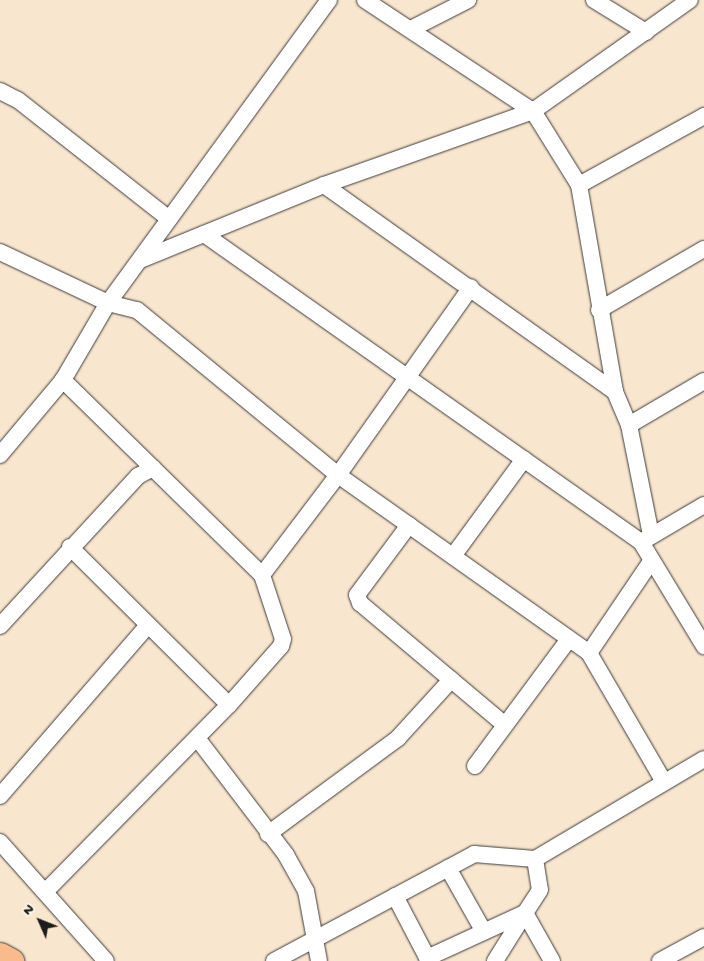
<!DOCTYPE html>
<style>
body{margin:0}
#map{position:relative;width:704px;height:961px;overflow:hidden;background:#f8e6cf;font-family:"Gochi Hand",sans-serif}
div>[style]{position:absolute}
.roads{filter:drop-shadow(0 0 1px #3d3a37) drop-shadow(0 0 1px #3d3a37)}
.street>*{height:16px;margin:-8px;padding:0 8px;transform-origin:8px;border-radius:8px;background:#fff}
.primary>*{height:25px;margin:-12.5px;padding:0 12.5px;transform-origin:12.5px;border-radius:12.5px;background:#fabb8c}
span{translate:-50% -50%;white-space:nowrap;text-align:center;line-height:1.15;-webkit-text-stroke:4px #fcf5e5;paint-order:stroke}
.north{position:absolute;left:15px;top:896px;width:50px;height:50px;-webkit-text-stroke:4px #fcf5e5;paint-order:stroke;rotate:314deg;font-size:14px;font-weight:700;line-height:20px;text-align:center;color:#1c1c1c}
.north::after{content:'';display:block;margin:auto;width:18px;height:22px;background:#1c1c1c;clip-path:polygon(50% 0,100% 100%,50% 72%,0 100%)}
</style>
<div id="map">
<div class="roads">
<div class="street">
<div style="left:365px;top:0;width:201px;rotate:33.5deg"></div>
<div style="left:533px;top:111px;width:87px;rotate:58.1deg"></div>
<div style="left:579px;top:185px;width:210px;rotate:80.1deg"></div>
<div style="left:594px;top:0;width:61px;rotate:31.6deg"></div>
<div style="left:413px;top:28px;width:62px;rotate:-27deg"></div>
<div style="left:0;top:91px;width:20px;rotate:27deg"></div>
<div style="left:18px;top:100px;width:192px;rotate:38.2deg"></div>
<div style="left:324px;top:185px;width:357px;rotate:35.4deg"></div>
<div style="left:615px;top:392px;width:36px;rotate:67deg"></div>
<div style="left:629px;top:425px;width:112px;rotate:78.7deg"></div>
<div style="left:579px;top:185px;width:143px;rotate:-28.9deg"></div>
<div style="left:204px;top:234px;width:535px;rotate:35.18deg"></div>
<div style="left:641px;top:542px;width:122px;rotate:58.8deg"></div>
<div style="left:0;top:252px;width:119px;rotate:25.3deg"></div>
<div style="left:108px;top:303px;width:30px;rotate:14deg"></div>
<div style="left:137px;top:310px;width:260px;rotate:39.4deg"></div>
<div style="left:338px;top:475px;width:308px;rotate:35.3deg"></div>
<div style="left:589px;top:653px;width:149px;rotate:59.8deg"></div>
<div style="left:140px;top:260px;width:199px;rotate:-22.2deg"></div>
<div style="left:324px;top:185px;width:222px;rotate:-19.5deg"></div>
<div style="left:533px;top:111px;width:192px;rotate:-35.3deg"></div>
<div style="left:599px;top:310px;width:121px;rotate:-30.2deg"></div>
<div style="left:629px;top:425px;width:87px;rotate:-30.4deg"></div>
<div style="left:0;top:455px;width:98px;rotate:-50deg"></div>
<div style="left:409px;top:525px;width:87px;rotate:126.6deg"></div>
<div style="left:357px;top:595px;width:9px;rotate:69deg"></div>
<div style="left:360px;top:603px;width:189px;rotate:40.1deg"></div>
<div style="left:643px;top:541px;width:71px;rotate:-30.5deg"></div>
<div style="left:70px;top:547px;width:224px;rotate:44.8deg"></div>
<div style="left:453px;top:556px;width:120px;rotate:-53.8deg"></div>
<div style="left:262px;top:575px;width:279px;rotate:-135.6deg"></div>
<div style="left:63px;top:380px;width:89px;rotate:-59.7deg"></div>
<div style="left:108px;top:303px;width:375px;rotate:-53.9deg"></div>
<div style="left:0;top:626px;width:204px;rotate:-47.4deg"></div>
<div style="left:138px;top:476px;width:17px;rotate:-28deg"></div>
<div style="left:589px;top:653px;width:112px;rotate:-55.9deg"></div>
<div style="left:197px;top:738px;width:147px;rotate:52.7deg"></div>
<div style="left:286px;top:855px;width:41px;rotate:60.9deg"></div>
<div style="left:306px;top:891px;width:71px;rotate:79.5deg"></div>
<div style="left:475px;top:766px;width:158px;rotate:-53.5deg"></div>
<div style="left:0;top:796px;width:226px;rotate:-49.1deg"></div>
<div style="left:268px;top:834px;width:162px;rotate:-36.4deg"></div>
<div style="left:398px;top:738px;width:79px;rotate:-47.6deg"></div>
<div style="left:0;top:842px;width:159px;rotate:48.3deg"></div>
<div style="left:535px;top:859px;width:31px;rotate:81deg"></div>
<div style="left:540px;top:890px;width:27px;rotate:123deg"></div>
<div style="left:525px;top:913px;width:55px;rotate:60.6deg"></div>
<div style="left:448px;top:868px;width:73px;rotate:60.6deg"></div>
<div style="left:45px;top:892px;width:262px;rotate:-45.5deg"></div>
<div style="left:229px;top:705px;width:79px;rotate:-48.6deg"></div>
<div style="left:281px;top:646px;width:7px;rotate:-74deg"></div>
<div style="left:283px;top:639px;width:67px;rotate:-108.2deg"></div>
<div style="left:262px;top:575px;width:126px;rotate:-52.8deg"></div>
<div style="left:338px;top:475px;width:230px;rotate:-54.7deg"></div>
<div style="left:395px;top:896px;width:73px;rotate:62.4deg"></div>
<div style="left:427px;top:958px;width:108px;rotate:-24.7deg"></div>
<div style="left:274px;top:961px;width:227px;rotate:-28.1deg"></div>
<div style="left:474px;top:854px;width:61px;rotate:4.7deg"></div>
<div style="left:535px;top:859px;width:196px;rotate:-30.6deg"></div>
<div style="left:495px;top:961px;width:57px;rotate:-58deg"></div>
<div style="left:660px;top:961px;width:50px;rotate:-28.6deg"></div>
</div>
<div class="primary">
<div style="left:0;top:955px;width:13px;rotate:29deg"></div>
</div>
</div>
<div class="north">N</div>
</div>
